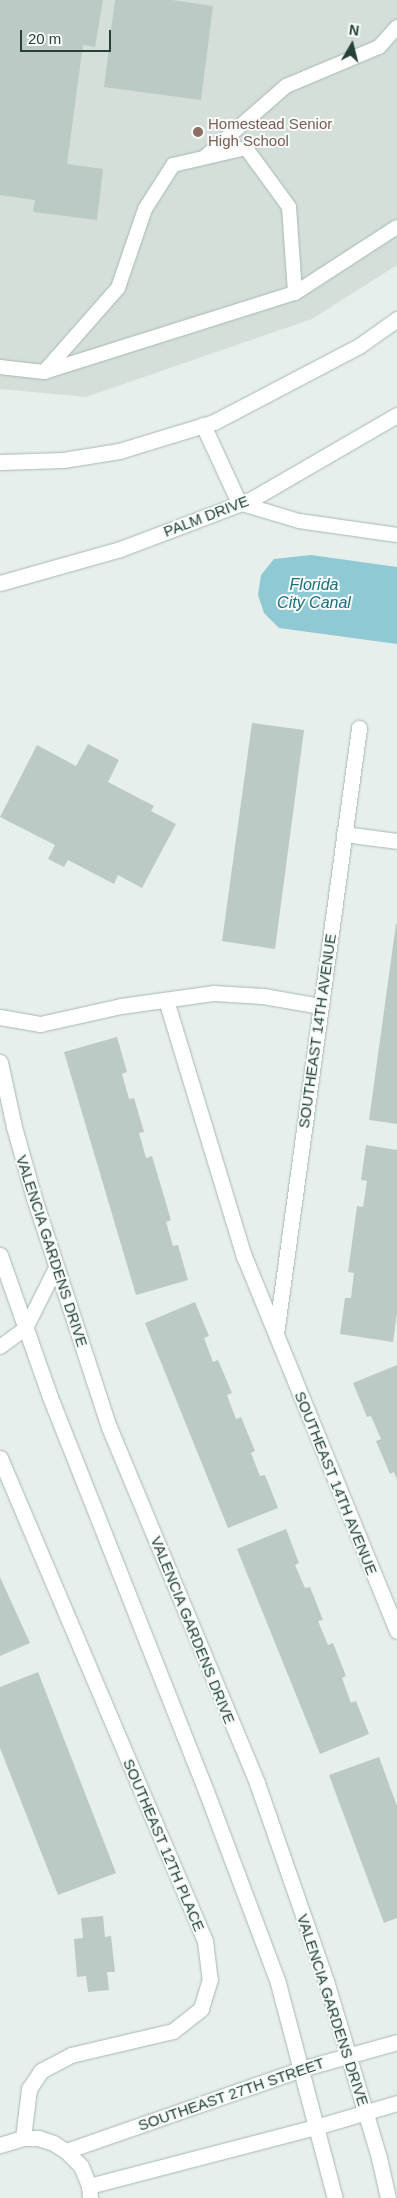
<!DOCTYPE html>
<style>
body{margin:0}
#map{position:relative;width:397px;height:2198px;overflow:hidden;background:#e6efeb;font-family:Helvetica,sans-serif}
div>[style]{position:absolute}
.built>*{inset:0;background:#d4dfda}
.water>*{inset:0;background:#8ec9d4}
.building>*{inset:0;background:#bbcac4}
.roads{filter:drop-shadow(0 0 1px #a8b8b2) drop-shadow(0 0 1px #a8b8b2)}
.service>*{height:14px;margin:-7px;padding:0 7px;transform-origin:7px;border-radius:7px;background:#fff}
.minor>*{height:15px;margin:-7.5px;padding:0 7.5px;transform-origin:7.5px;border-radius:7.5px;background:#fff}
.secondary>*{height:15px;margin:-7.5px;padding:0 7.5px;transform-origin:7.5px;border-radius:7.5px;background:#fff}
.dots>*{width:14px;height:14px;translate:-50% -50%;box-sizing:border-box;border:2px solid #f7fbf9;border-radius:50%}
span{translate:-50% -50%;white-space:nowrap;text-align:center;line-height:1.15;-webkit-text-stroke:4px #f7fbf9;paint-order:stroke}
.education-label{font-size:15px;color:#785e54}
.left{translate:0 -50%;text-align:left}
.street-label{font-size:15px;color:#24423a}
.water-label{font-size:16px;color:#1c6f80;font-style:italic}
.north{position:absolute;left:327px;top:20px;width:50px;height:50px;-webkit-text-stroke:4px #f7fbf9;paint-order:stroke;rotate:8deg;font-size:14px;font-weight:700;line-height:20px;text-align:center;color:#24423a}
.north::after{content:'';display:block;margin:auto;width:18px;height:22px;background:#24423a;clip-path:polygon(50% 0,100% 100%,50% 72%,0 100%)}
.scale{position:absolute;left:20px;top:30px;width:91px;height:22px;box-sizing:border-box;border:2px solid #24423a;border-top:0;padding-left:6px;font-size:15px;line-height:18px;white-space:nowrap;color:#24423a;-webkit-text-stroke:4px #f7fbf9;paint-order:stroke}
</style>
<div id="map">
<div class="built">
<div style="clip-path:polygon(0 0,397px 0,397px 265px,312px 319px,86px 397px,0 389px)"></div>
</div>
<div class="water">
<div style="clip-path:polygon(311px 555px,397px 567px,397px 644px,279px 628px,264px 613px,258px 595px,261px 575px,274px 559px)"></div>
</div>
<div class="building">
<div style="clip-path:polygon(0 0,103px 0,95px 47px,83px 45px,67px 164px,103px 169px,97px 220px,33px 212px,35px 200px,0 195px)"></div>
<div style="clip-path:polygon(115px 0,172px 0,213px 6px,201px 100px,104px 87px)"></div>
<div style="clip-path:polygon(252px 723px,304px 730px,275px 949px,222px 941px)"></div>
<div style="clip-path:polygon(88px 744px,119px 760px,108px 782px,154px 806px,151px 811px,176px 824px,142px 888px,118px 875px,114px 884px,68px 860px,64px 867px,48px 859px,55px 845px,0 817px,37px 745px,76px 766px)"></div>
<div style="clip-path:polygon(396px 924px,397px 924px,397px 1124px,369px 1120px)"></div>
<div style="clip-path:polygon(117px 1037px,127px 1072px,122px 1074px,129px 1099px,134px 1098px,144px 1132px,139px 1133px,146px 1158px,152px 1156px,171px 1220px,166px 1222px,173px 1246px,178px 1245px,188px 1280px,136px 1295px,64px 1052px)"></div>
<div style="clip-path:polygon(366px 1145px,397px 1150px,397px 1313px,393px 1342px,340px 1334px,345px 1298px,351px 1298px,354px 1273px,348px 1272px,357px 1206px,363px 1207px,367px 1181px,361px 1180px)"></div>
<div style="clip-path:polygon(195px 1302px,209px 1336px,204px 1338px,213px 1362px,218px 1360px,232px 1393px,227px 1395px,236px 1419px,241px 1417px,255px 1451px,251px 1453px,260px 1476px,265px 1475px,278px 1508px,228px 1528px,145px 1323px)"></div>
<div style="clip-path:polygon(397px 1365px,397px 1480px,394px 1472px,390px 1474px,376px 1441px,381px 1439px,371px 1416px,367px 1417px,353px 1383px)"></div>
<div style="clip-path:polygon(286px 1529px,299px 1563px,295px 1565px,305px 1588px,310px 1587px,323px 1620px,318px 1621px,328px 1645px,333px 1643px,346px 1676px,342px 1678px,351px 1703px,356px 1701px,369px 1734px,320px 1754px,237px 1549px)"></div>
<div style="clip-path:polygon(0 1577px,30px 1643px,0 1656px)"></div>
<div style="clip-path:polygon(38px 1672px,116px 1873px,58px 1895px,0 1748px,0 1687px)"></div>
<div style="clip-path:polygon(379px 1757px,397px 1806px,397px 1918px,384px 1923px,329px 1775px)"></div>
<div style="clip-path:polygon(103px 1916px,105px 1937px,111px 1936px,115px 1972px,107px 1972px,109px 1990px,88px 1992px,86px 1976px,77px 1977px,74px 1939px,83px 1938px,81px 1918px)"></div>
</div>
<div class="roads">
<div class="service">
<div style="left:206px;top:156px;width:106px;rotate:-41.2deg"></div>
<div style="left:286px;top:86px;width:101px;rotate:-22.8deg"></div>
<div style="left:379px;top:47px;width:27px;rotate:-48deg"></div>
<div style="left:0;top:367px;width:44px;rotate:6.5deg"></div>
<div style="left:44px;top:372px;width:263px;rotate:-17.5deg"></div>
<div style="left:295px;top:293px;width:121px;rotate:-32.9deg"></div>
<div style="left:44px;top:372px;width:112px;rotate:-48.6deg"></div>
<div style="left:118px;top:288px;width:83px;rotate:-71.1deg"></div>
<div style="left:145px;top:209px;width:52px;rotate:-57.5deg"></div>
<div style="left:173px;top:165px;width:75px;rotate:-13.1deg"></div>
<div style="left:246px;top:148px;width:73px;rotate:53.9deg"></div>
<div style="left:289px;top:207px;width:86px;rotate:86deg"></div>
<div style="left:239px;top:503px;width:63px;rotate:16.7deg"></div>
<div style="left:299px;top:521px;width:99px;rotate:8.1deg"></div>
<div style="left:0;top:1347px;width:32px;rotate:-36deg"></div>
<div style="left:26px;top:1328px;width:67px;rotate:-63.4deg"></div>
</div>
<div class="minor">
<div style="left:344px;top:834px;width:53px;rotate:7.5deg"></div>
<div style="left:166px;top:1000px;width:268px;rotate:73.1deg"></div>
<div style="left:244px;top:1256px;width:405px;rotate:67.8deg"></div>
<div style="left:0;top:1017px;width:41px;rotate:9.9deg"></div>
<div style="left:40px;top:1024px;width:83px;rotate:-12.5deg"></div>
<div style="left:121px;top:1006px;width:94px;rotate:-8deg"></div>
<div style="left:214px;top:993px;width:49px;rotate:3.5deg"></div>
<div style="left:263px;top:996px;width:59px;rotate:9.8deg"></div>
<div style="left:0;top:1062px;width:66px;rotate:77.8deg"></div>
<div style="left:14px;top:1127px;width:77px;rotate:74.2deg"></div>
<div style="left:35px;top:1201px;width:238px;rotate:71.9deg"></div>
<div style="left:109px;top:1427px;width:386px;rotate:67.4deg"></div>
<div style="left:257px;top:1783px;width:210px;rotate:70.8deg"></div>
<div style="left:326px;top:1981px;width:185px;rotate:73.3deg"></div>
<div style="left:379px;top:2158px;width:41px;rotate:77.3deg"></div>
<div style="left:0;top:1255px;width:151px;rotate:70.6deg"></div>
<div style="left:50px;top:1397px;width:424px;rotate:68.4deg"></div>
<div style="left:206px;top:1791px;width:205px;rotate:69.4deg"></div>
<div style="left:278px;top:1983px;width:222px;rotate:75.2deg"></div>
<div style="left:276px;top:1334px;width:612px;rotate:-82.2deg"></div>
<div style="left:0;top:1458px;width:525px;rotate:67deg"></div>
<div style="left:205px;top:1941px;width:38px;rotate:83deg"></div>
<div style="left:210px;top:1979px;width:31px;rotate:107deg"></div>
<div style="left:201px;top:2009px;width:36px;rotate:142deg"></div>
<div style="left:173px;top:2031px;width:105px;rotate:166.8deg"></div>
<div style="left:71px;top:2055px;width:34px;rotate:152deg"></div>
<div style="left:41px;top:2071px;width:22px;rotate:124deg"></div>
<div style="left:29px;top:2089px;width:49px;rotate:97deg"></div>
<div style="left:0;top:2145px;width:24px;rotate:-17deg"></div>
<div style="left:23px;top:2138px;width:15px"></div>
<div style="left:38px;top:2138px;width:16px;rotate:18deg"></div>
<div style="left:53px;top:2143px;width:15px;rotate:32deg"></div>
<div style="left:66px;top:2151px;width:21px;rotate:45deg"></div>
<div style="left:81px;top:2166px;width:22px;rotate:68deg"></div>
<div style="left:89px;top:2186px;width:12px;rotate:85deg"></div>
<div style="left:66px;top:2151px;width:249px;rotate:-19.2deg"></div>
<div style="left:301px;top:2069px;width:100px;rotate:-15.7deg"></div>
<div style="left:89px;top:2186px;width:235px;rotate:-14.6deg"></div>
<div style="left:316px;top:2127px;width:84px;rotate:-16.5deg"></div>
</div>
<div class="secondary">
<div style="left:203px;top:425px;width:86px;rotate:65.2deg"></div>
<div style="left:0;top:462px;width:63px;rotate:-1.8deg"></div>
<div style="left:63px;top:460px;width:57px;rotate:-9.1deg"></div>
<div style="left:119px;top:451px;width:99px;rotate:-17deg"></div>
<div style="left:214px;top:422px;width:164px;rotate:-27.7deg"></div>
<div style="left:359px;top:346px;width:47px;rotate:-35.4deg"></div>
<div style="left:0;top:583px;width:125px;rotate:-15.8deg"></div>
<div style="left:120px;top:549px;width:141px;rotate:-20.7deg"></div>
<div style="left:252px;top:499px;width:168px;rotate:-30.1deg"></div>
</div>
</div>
<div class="dots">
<div style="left:198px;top:132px;background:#8d6e63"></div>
</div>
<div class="education-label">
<span class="left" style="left:208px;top:132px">Homestead Senior<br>High School</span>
</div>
<div class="street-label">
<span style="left:206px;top:516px;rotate:-21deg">PALM DRIVE</span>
<span style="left:317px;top:1031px;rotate:-82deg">SOUTHEAST 14TH AVENUE</span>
<span style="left:52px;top:1251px;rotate:72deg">VALENCIA GARDENS DRIVE</span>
<span style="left:336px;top:1483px;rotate:68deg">SOUTHEAST 14TH AVENUE</span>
<span style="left:193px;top:1630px;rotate:68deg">VALENCIA GARDENS DRIVE</span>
<span style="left:164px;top:1845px;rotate:67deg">SOUTHEAST 12TH PLACE</span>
<span style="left:333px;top:2010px;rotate:72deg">VALENCIA GARDENS DRIVE</span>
<span style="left:231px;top:2094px;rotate:-19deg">SOUTHEAST 27TH STREET</span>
</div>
<div class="water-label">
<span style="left:314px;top:594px">Florida<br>City Canal</span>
</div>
<div class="north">N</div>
<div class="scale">20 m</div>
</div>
